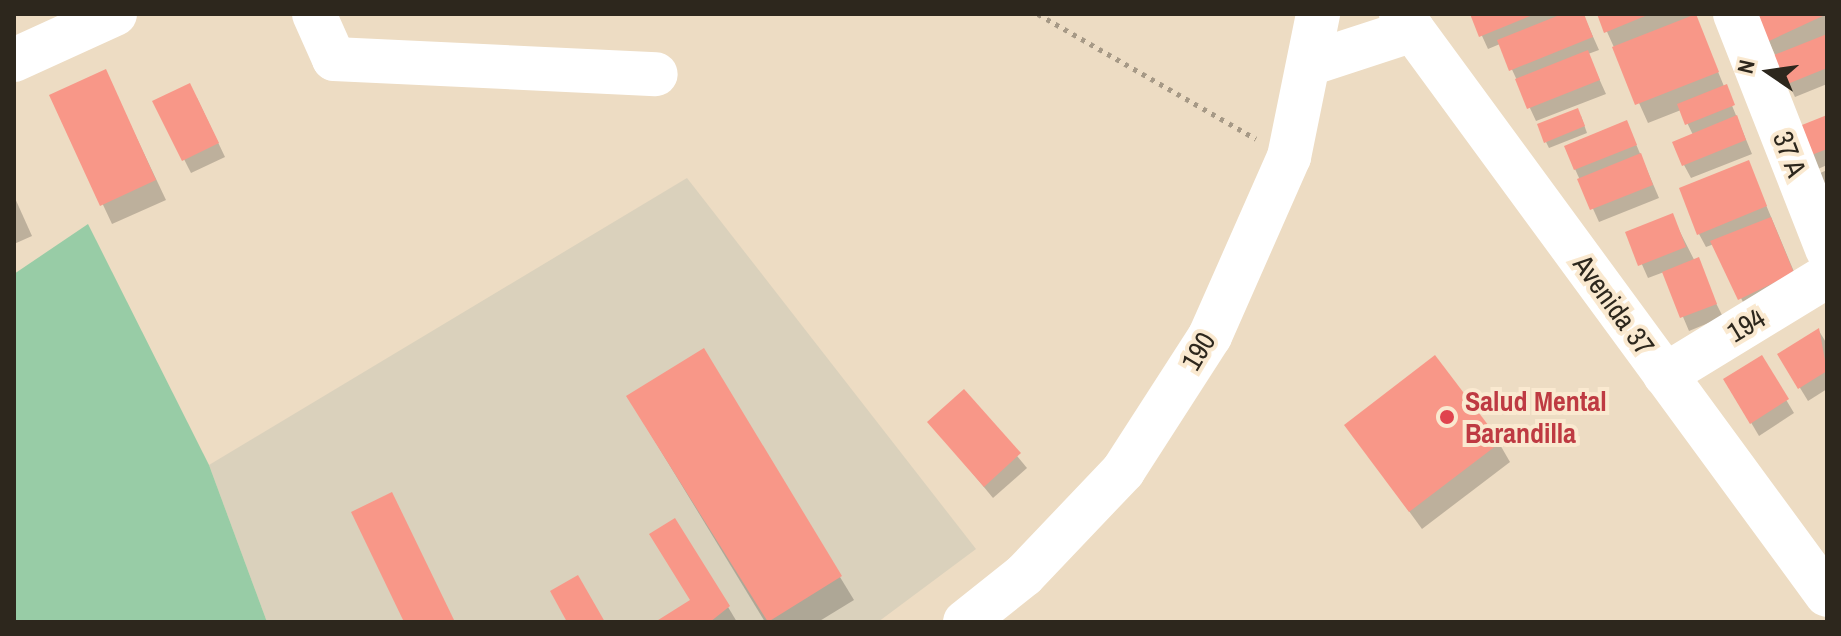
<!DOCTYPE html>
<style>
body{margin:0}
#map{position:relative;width:1841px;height:636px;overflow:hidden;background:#eddcc3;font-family:"Archivo Narrow",sans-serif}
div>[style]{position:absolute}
.industrial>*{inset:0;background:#dad1bc}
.green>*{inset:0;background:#98cca6}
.shadow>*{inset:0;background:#0003}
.building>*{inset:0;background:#f89788}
.path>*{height:5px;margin-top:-2.5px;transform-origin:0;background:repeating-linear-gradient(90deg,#a69986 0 4px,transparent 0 10px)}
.minor>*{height:44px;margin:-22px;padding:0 22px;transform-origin:22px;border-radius:22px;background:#fff}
.dots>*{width:22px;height:22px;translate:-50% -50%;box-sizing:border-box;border:4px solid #fae9d0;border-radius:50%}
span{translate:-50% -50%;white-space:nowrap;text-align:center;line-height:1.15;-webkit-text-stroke:8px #fae9d0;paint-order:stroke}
.street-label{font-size:28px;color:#2d271d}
.health-label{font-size:28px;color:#be3a42;font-weight:700}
.left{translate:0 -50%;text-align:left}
.frame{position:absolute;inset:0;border:16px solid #2d271d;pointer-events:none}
.north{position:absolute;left:1729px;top:32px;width:80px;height:80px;-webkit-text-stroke:6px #fae9d0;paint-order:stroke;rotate:283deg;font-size:22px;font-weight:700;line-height:32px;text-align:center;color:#2d271d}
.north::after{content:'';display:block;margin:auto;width:28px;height:36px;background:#2d271d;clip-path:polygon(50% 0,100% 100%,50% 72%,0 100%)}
</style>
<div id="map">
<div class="industrial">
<div style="clip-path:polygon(687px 178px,976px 549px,878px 622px,267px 622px,209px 465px)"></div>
</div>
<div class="green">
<div style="clip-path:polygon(88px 224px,209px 465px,267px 622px,14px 622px,14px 274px)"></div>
</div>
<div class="shadow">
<div style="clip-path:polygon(1472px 14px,1583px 14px,1599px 50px,1588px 54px,1606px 94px,1536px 121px,1500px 44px,1488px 49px)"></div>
<div style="clip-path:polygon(1599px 14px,1695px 16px,1752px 154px,1691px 178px,1684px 165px,1693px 135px,1681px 110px,1648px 123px)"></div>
<div style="clip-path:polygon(1767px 14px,1827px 14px,1827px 84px,1795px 97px,1769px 42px)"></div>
<div style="clip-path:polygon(105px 71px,166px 200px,112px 224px,52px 96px)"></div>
<div style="clip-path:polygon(197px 98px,225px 157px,191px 173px,155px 102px)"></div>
<div style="clip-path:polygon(1581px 116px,1587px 133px,1549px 148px,1546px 142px)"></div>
<div style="clip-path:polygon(1827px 117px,1827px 165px,1818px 169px,1810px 156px)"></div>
<div style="clip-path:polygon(1627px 123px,1659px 198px,1599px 222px,1575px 169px)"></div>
<div style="clip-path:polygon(1748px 162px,1800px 286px,1748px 312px,1714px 244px,1706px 247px,1699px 234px)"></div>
<div style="clip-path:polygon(1827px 170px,1827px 197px,1818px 174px)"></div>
<div style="clip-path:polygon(14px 196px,32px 236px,14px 244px)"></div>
<div style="clip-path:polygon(1672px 216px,1723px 317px,1689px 331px,1664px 272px,1648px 278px,1628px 233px)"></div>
<div style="clip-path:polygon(1819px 331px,1827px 344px,1827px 389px,1808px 401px,1780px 355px)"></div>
<div style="clip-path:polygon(1761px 358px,1794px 413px,1759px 436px,1726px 380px)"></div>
<div style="clip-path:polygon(964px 392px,1027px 468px,993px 498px,930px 422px)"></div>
<div style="clip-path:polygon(642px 420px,840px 577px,854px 600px,818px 622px,765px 622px)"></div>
<div style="clip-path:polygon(1346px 425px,1499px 443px,1510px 462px,1422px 529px)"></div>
<div style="clip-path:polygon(728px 607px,737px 622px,659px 622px)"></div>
</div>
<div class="building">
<div style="clip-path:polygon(1470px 14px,1535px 14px,1479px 37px)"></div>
<div style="clip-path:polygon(1562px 14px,1584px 14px,1593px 37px,1509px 71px,1497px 40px)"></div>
<div style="clip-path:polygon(1597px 14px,1650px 14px,1604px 33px)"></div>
<div style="clip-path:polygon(1696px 14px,1719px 72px,1635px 105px,1612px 47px)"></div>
<div style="clip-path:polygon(1827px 14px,1767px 42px,1757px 16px,1762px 14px)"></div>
<div style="clip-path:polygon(1827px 34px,1827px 68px,1785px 85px,1774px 55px)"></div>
<div style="clip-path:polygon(1588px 50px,1600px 80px,1527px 109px,1515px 79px)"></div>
<div style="clip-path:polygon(106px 69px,156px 180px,100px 206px,49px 95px)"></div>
<div style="clip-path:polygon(190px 83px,219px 143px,182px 161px,152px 101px)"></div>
<div style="clip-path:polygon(1727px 84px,1735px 105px,1685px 125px,1677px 104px)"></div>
<div style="clip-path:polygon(1578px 108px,1585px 126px,1544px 143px,1537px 124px)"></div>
<div style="clip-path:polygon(1737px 115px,1746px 140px,1682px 166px,1672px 142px)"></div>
<div style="clip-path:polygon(1827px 115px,1827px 149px,1809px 156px,1797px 127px)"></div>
<div style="clip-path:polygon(1627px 120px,1637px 145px,1574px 170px,1564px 146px)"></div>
<div style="clip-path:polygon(1641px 153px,1653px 185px,1590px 210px,1577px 179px)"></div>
<div style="clip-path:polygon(1749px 160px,1767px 206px,1697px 235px,1679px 188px)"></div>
<div style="clip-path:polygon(1673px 213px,1686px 247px,1638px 266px,1625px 232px)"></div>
<div style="clip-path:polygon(1771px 217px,1794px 273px,1738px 300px,1710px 241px)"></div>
<div style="clip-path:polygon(1699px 257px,1717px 304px,1680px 318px,1662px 272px)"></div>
<div style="clip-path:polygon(1819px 328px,1827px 371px,1798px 389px,1777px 354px)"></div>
<div style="clip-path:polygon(704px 348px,842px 576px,768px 622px,626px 396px)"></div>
<div style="clip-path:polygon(1435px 355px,1501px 442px,1409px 512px,1344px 425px)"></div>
<div style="clip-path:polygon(1762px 355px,1789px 399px,1750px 424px,1723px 379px)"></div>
<div style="clip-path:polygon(964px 389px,1021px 453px,984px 487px,927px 422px)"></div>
<div style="clip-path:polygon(392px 492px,455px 622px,404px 622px,351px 512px)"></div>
<div style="clip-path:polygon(675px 518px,730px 606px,710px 622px,655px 622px,690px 600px,649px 534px)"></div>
<div style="clip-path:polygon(578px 575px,605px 622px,567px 622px,550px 591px)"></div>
</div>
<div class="path">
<div style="left:1038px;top:14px;width:251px;rotate:29.8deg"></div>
</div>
<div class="minor">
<div style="left:314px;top:14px;width:49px;rotate:66deg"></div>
<div style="left:334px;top:59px;width:322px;rotate:2.7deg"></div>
<div style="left:1401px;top:14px;width:720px;rotate:53.75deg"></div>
<div style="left:1735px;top:14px;width:252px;rotate:68.6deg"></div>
<div style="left:14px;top:60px;width:111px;rotate:-24.5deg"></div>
<div style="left:1312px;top:63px;width:106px;rotate:-18.1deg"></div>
<div style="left:1665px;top:375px;width:190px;rotate:-31.4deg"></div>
<div style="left:965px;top:622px;width:75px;rotate:-38.5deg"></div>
<div style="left:1024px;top:575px;width:144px;rotate:-46.4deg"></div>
<div style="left:1123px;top:471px;width:161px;rotate:-57.2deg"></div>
<div style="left:1210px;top:336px;width:196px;rotate:-66.2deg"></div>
<div style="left:1289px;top:157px;width:146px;rotate:-78.5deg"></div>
</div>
<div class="dots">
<div style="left:1447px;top:417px;background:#e0444e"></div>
</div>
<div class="street-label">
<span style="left:1790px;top:154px;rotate:69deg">37 A</span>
<span style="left:1614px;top:305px;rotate:54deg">Avenida 37</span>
<span style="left:1746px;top:325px;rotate:-31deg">194</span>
<span style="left:1198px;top:351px;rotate:-59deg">190</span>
</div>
<div class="health-label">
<span class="left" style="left:1465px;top:417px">Salud Mental<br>Barandilla</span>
</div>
<div class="frame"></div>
<div class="north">N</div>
</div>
